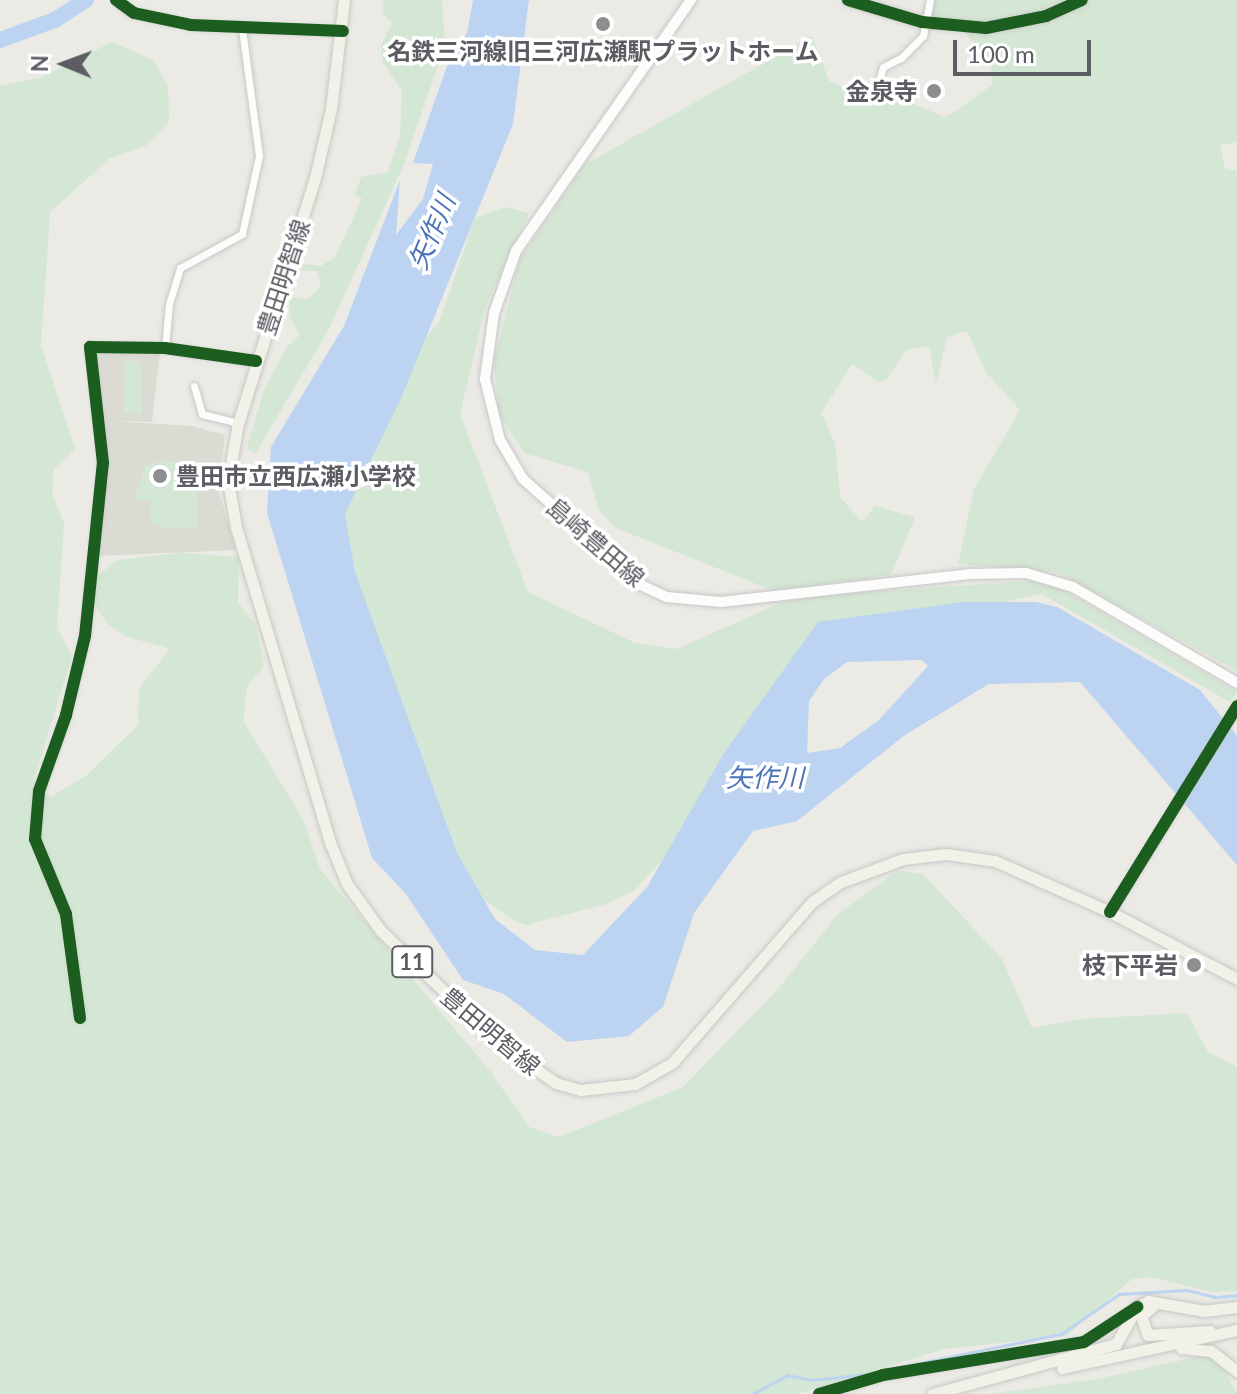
<!DOCTYPE html>
<meta charset="utf-8">
<style>
body{margin:0}
#map{position:relative;width:1237px;height:1394px;overflow:hidden;background:#ebeae5;font-family:Lato,"Noto Sans JP",sans-serif}
div>[style]{position:absolute}
.education>*{inset:0;background:#dbdad3}
.green>*{inset:0;background:#d4e6d4}
.water>*{inset:0;background:#bcd4f2}
.stream>*{height:3px;margin:-1.5px;padding:0 1.5px;transform-origin:1.5px;border-radius:1.5px;background:#bcd4f2}
.river>*{height:16px;margin:-8px;padding:0 8px;transform-origin:8px;border-radius:8px;background:#bcd4f2}
.roads{filter:drop-shadow(0 0 2px #c7c7c7) drop-shadow(0 0 2px #c7c7c7)}
.street>*{height:7px;margin:-3.5px;padding:0 3.5px;transform-origin:3.5px;border-radius:3.5px;background:#fcfcfb}
.secondary>*{height:10px;margin:-5px;padding:0 5px;transform-origin:5px;border-radius:5px;background:#fcfcfb}
.primary>*{height:11px;margin:-5.5px;padding:0 5.5px;transform-origin:5.5px;border-radius:5.5px;background:#f1f1e8}
.cycleway>*{height:12px;margin:-6px;padding:0 6px;transform-origin:6px;border-radius:6px;background:#1b5e20}
.dots>*{width:22px;height:22px;translate:-50% -50%;box-sizing:border-box;border:4px solid #fff;border-radius:50%}
span{translate:-50% -50%;white-space:nowrap;text-align:center;line-height:1.15;-webkit-text-stroke:7px #fff;paint-order:stroke}
.shield-label span{padding:2px 6px;background:#fff;border:2px solid;border-radius:6px;-webkit-text-stroke-width:0}
.shield-label{font-size:22px;color:#5b5d62;font-weight:700}
.poi-label{font-size:24px;color:#5b5d62;font-weight:700}
.right{translate:-100% -50%;text-align:right}
.left{translate:0 -50%;text-align:left}
.street-label{font-size:24px;color:#5b5d62}
.water-label{font-size:26px;color:#4d73b9;font-style:italic}
.north{position:absolute;left:24px;top:24px;width:80px;height:80px;-webkit-text-stroke:6px #fff;paint-order:stroke;rotate:271deg;font-size:22px;font-weight:700;line-height:32px;text-align:center;color:#5b5d62}
.north::after{content:'';display:block;margin:auto;width:28px;height:36px;background:#5b5d62;clip-path:polygon(50% 0,100% 100%,50% 72%,0 100%)}
.scale{position:absolute;left:953px;top:40px;width:138px;height:36px;box-sizing:border-box;border:4px solid #5b5d62;border-top:0;padding-left:10px;font-size:24px;line-height:28px;white-space:nowrap;color:#5b5d62;-webkit-text-stroke:6px #fff;paint-order:stroke}
</style>
<div id="map">
<div class="education">
<div style="clip-path:polygon(104px 347px,160px 351px,152px 422px,110px 421px,192px 426px,225px 435px,218px 489px,236px 550px,98px 556px,105px 420px,98px 415px,93px 351px)"></div>
</div>
<div class="green">
<div style="clip-path:polygon(384px 0,442px 0,445px 45px,404px 164px,328px 331px,255px 454px,247px 448px,264px 389px,287px 347px,300px 335px,289px 316px,290px 297px,308px 299px,321px 286px,317px 271px,293px 270px,295px 263px,321px 266px,335px 257px,362px 199px,355px 194px,361px 177px,388px 172px,400px 135px,402px 91px,382px 61px,382px 44px,392px 22px,382px 13px)"></div>
<div style="clip-path:polygon(928px 0,1237px 0,1237px 142px,1220px 145px,1225px 168px,1237px 171px,1237px 671px,1057px 572px,958px 564px,974px 489px,1020px 410px,986px 372px,967px 331px,947px 337px,936px 383px,929px 346px,906px 350px,886px 380px,878px 382px,852px 364px,821px 413px,835px 443px,840px 497px,862px 522px,875px 506px,915px 517px,891px 575px,774px 591px,616px 528px,599px 510px,588px 472px,524px 453px,499px 414px,494px 361px,519px 261px,584px 165px,812px 36px,829px 81px,875px 102px,912px 103px,944px 117px,955px 112px,992px 85px,991px 60px,956px 24px,926px 15px)"></div>
<div style="clip-path:polygon(112px 42px,153px 60px,168px 86px,169px 122px,145px 146px,110px 158px,50px 212px,41px 345px,75px 449px,54px 469px,52px 492px,64px 524px,57px 628px,72px 656px,34px 780px,51px 797px,87px 775px,138px 725px,139px 688px,170px 649px,125px 636px,108px 624px,93px 603px,98px 575px,118px 560px,179px 553px,239px 557px,238px 602px,256px 626px,264px 665px,247px 687px,243px 721px,304px 821px,320px 869px,490px 1071px,529px 1127px,559px 1137px,683px 1087px,778px 989px,838px 914px,897px 871px,923px 874px,1002px 959px,1032px 1028px,1081px 1019px,1187px 1013px,1208px 1052px,1237px 1067px,1237px 1291px,1211px 1292px,1151px 1277px,1132px 1279px,1066px 1336px,944px 1349px,797px 1394px,0 1394px,0 86px,42px 77px)"></div>
<div style="clip-path:polygon(506px 207px,529px 213px,485px 308px,460px 414px,528px 592px,635px 643px,677px 649px,780px 603px,819px 595px,1046px 580px,1237px 692px,1230px 702px,1042px 594px,950px 613px,831px 623px,684px 837px,635px 890px,606px 904px,526px 925px,513px 920px,469px 889px,360px 609px,335px 498px,409px 355px,439px 323px,475px 218px)"></div>
<div style="clip-path:polygon(125px 361px,141px 361px,142px 414px,124px 413px)"></div>
<div style="clip-path:polygon(162px 460px,185px 463px,197px 477px,198px 528px,163px 528px,151px 523px,150px 501px,134px 501px,145px 466px)"></div>
<div style="clip-path:polygon(1205px 1355px,1220px 1362px,1237px 1394px,992px 1394px,1098px 1379px)"></div>
</div>
<div class="water">
<div style="clip-path:polygon(evenodd,473px 0,529px 0,513px 124px,402px 396px,345px 514px,355px 572px,457px 853px,495px 919px,535px 950px,583px 955px,647px 887px,724px 753px,818px 622px,963px 602px,1036px 602px,1057px 607px,1200px 690px,1237px 736px,1237px 865px,1080px 682px,989px 684px,905px 735px,797px 821px,753px 831px,694px 913px,663px 1007px,629px 1036px,567px 1042px,504px 994px,463px 980px,406px 894px,372px 858px,267px 513px,271px 447px,344px 326px,400px 180px,396px 235px,423px 199px,433px 164px,413px 163px,447px 66px,467px 33px,473px 0,922px 660px,928px 666px,879px 720px,840px 748px,807px 753px,809px 701px,824px 679px,847px 662px,922px 660px)"></div>
</div>
<div class="stream">
<div style="left:752px;top:1394px;width:40px;rotate:-28deg"></div>
<div style="left:787px;top:1375px;width:25px;rotate:11deg"></div>
<div style="left:812px;top:1380px;width:55px;rotate:-6.2deg"></div>
<div style="left:867px;top:1374px;width:198px;rotate:-11.7deg"></div>
<div style="left:1061px;top:1334px;width:70px;rotate:-34.6deg"></div>
<div style="left:1119px;top:1294px;width:68px;rotate:-3.4deg"></div>
<div style="left:1187px;top:1290px;width:30px;rotate:14deg"></div>
<div style="left:1216px;top:1297px;width:21px;rotate:-5deg"></div>
</div>
<div class="river">
<div style="left:0;top:40px;width:59px;rotate:-20deg"></div>
<div style="left:55px;top:20px;width:37px;rotate:-33deg"></div>
</div>
<div class="roads">
<div class="street">
<div style="left:116px;top:0;width:22px;rotate:36deg"></div>
<div style="left:134px;top:13px;width:58px;rotate:11.9deg"></div>
<div style="left:191px;top:25px;width:152px;rotate:2.3deg"></div>
<div style="left:877px;top:87px;width:21px;rotate:-73deg"></div>
<div style="left:883px;top:67px;width:20px;rotate:-27deg"></div>
<div style="left:901px;top:58px;width:31px;rotate:-45deg"></div>
<div style="left:923px;top:36px;width:37px;rotate:-79deg"></div>
<div style="left:165px;top:348px;width:44px;rotate:-84.8deg"></div>
<div style="left:169px;top:304px;width:38px;rotate:-73deg"></div>
<div style="left:180px;top:268px;width:71px;rotate:-28.7deg"></div>
<div style="left:242px;top:234px;width:80px;rotate:-77.7deg"></div>
<div style="left:259px;top:156px;width:129px;rotate:-97.6deg"></div>
<div style="left:194px;top:386px;width:29px;rotate:74deg"></div>
<div style="left:202px;top:414px;width:37px;rotate:14deg"></div>
<div style="left:1110px;top:912px;width:242px;rotate:-58.3deg"></div>
<div style="left:80px;top:1018px;width:105px;rotate:-97.7deg"></div>
<div style="left:66px;top:914px;width:81px;rotate:-112.5deg"></div>
<div style="left:35px;top:839px;width:48px;rotate:-85.2deg"></div>
<div style="left:39px;top:791px;width:81px;rotate:-70.4deg"></div>
<div style="left:66px;top:715px;width:81px;rotate:-76.5deg"></div>
<div style="left:85px;top:636px;width:174px;rotate:-84.1deg"></div>
<div style="left:103px;top:463px;width:117px;rotate:-96.4deg"></div>
<div style="left:90px;top:347px;width:75px;rotate:0.8deg"></div>
<div style="left:165px;top:348px;width:92px;rotate:8.1deg"></div>
<div style="left:819px;top:1394px;width:67px;rotate:-16.5deg"></div>
<div style="left:883px;top:1375px;width:204px;rotate:-9.3deg"></div>
<div style="left:1084px;top:1342px;width:59px;rotate:-33.1deg"></div>
</div>
<div class="secondary">
<div style="left:691px;top:0;width:306px;rotate:124.9deg"></div>
<div style="left:516px;top:251px;width:66px;rotate:109.5deg"></div>
<div style="left:494px;top:313px;width:67px;rotate:97.8deg"></div>
<div style="left:485px;top:379px;width:63px;rotate:76.2deg"></div>
<div style="left:500px;top:440px;width:45px;rotate:59.5deg"></div>
<div style="left:523px;top:479px;width:161px;rotate:41.7deg"></div>
<div style="left:643px;top:586px;width:26px;rotate:25deg"></div>
<div style="left:667px;top:597px;width:54px;rotate:5.3deg"></div>
<div style="left:721px;top:602px;width:250px;rotate:-6.4deg"></div>
<div style="left:969px;top:574px;width:57px;rotate:-1deg"></div>
<div style="left:1026px;top:573px;width:49px;rotate:16.6deg"></div>
<div style="left:1073px;top:587px;width:190px;rotate:30.3deg"></div>
<div style="left:848px;top:0;width:77px;rotate:16.6deg"></div>
<div style="left:922px;top:22px;width:64px;rotate:5.4deg"></div>
<div style="left:986px;top:28px;width:61px;rotate:-11.3deg"></div>
<div style="left:1046px;top:16px;width:39px;rotate:-24deg"></div>
</div>
<div class="primary">
<div style="left:344px;top:0;width:110px;rotate:96.8deg"></div>
<div style="left:331px;top:109px;width:71px;rotate:103.1deg"></div>
<div style="left:315px;top:178px;width:257px;rotate:107.4deg"></div>
<div style="left:238px;top:423px;width:59px;rotate:99.8deg"></div>
<div style="left:228px;top:481px;width:47px;rotate:80.1deg"></div>
<div style="left:236px;top:527px;width:332px;rotate:73.4deg"></div>
<div style="left:331px;top:845px;width:42px;rotate:67.7deg"></div>
<div style="left:347px;top:884px;width:58px;rotate:54.1deg"></div>
<div style="left:381px;top:931px;width:162px;rotate:43.7deg"></div>
<div style="left:498px;top:1043px;width:70px;rotate:34.6deg"></div>
<div style="left:556px;top:1083px;width:26px;rotate:16deg"></div>
<div style="left:581px;top:1090px;width:54px;rotate:-6.3deg"></div>
<div style="left:635px;top:1084px;width:43px;rotate:-29.6deg"></div>
<div style="left:672px;top:1063px;width:213px;rotate:-49deg"></div>
<div style="left:812px;top:902px;width:35px;rotate:-35deg"></div>
<div style="left:841px;top:882px;width:66px;rotate:-20.4deg"></div>
<div style="left:903px;top:859px;width:43px;rotate:-6.6deg"></div>
<div style="left:946px;top:854px;width:49px;rotate:8.1deg"></div>
<div style="left:995px;top:861px;width:126px;rotate:23.9deg"></div>
<div style="left:1110px;top:912px;width:144px;rotate:27.8deg"></div>
<div style="left:1155px;top:1304px;width:18px;rotate:139deg"></div>
<div style="left:1141px;top:1316px;width:20px;rotate:70deg"></div>
<div style="left:1148px;top:1335px;width:62px;rotate:-3.7deg"></div>
<div style="left:1181px;top:1348px;width:30px;rotate:6deg"></div>
<div style="left:1211px;top:1351px;width:33px;rotate:38deg"></div>
<div style="left:1062px;top:1368px;width:179px;rotate:-12.3deg"></div>
<div style="left:932px;top:1394px;width:191px;rotate:-15.2deg"></div>
<div style="left:1116px;top:1344px;width:43px;rotate:-60.4deg"></div>
<div style="left:1137px;top:1307px;width:13px;rotate:-29deg"></div>
<div style="left:1148px;top:1301px;width:57px;rotate:10.1deg"></div>
<div style="left:1204px;top:1311px;width:33px;rotate:-7deg"></div>
</div>
</div>
<div class="cycleway">
<div style="left:116px;top:0;width:22px;rotate:36deg"></div>
<div style="left:134px;top:13px;width:58px;rotate:11.9deg"></div>
<div style="left:191px;top:25px;width:152px;rotate:2.3deg"></div>
<div style="left:848px;top:0;width:77px;rotate:16.6deg"></div>
<div style="left:922px;top:22px;width:64px;rotate:5.4deg"></div>
<div style="left:986px;top:28px;width:61px;rotate:-11.3deg"></div>
<div style="left:1046px;top:16px;width:39px;rotate:-24deg"></div>
<div style="left:1110px;top:912px;width:242px;rotate:-58.3deg"></div>
<div style="left:80px;top:1018px;width:105px;rotate:-97.7deg"></div>
<div style="left:66px;top:914px;width:81px;rotate:-112.5deg"></div>
<div style="left:35px;top:839px;width:48px;rotate:-85.2deg"></div>
<div style="left:39px;top:791px;width:81px;rotate:-70.4deg"></div>
<div style="left:66px;top:715px;width:81px;rotate:-76.5deg"></div>
<div style="left:85px;top:636px;width:174px;rotate:-84.1deg"></div>
<div style="left:103px;top:463px;width:117px;rotate:-96.4deg"></div>
<div style="left:90px;top:347px;width:75px;rotate:0.8deg"></div>
<div style="left:165px;top:348px;width:92px;rotate:8.1deg"></div>
<div style="left:819px;top:1394px;width:67px;rotate:-16.5deg"></div>
<div style="left:883px;top:1375px;width:204px;rotate:-9.3deg"></div>
<div style="left:1084px;top:1342px;width:64px;rotate:-33.4deg"></div>
</div>
<div class="dots">
<div style="left:603px;top:24px;background:#8d8e90"></div>
<div style="left:934px;top:91px;background:#8d8e90"></div>
<div style="left:160px;top:476px;background:#8d8e90"></div>
<div style="left:1194px;top:965px;background:#8d8e90"></div>
</div>
<div class="shield-label">
<span style="left:412px;top:962px">11</span>
</div>
<div class="poi-label">
<span style="left:603px;top:51px">名鉄三河線旧三河広瀬駅プラットホーム</span>
<span class="right" style="left:918px;top:91px">金泉寺</span>
<span class="left" style="left:176px;top:476px">豊田市立西広瀬小学校</span>
<span class="right" style="left:1178px;top:965px">枝下平岩</span>
</div>
<div class="street-label">
<span style="left:283px;top:277px;rotate:-72deg">豊田明智線</span>
<span style="left:596px;top:542px;rotate:41deg">島崎豊田線</span>
<span style="left:491px;top:1031px;rotate:40deg">豊田明智線</span>
</div>
<div class="water-label">
<span style="left:432px;top:232px;rotate:-67deg">矢作川</span>
<span style="left:765px;top:778px">矢作川</span>
</div>
<div class="north">N</div>
<div class="scale">100 m</div>
</div>
